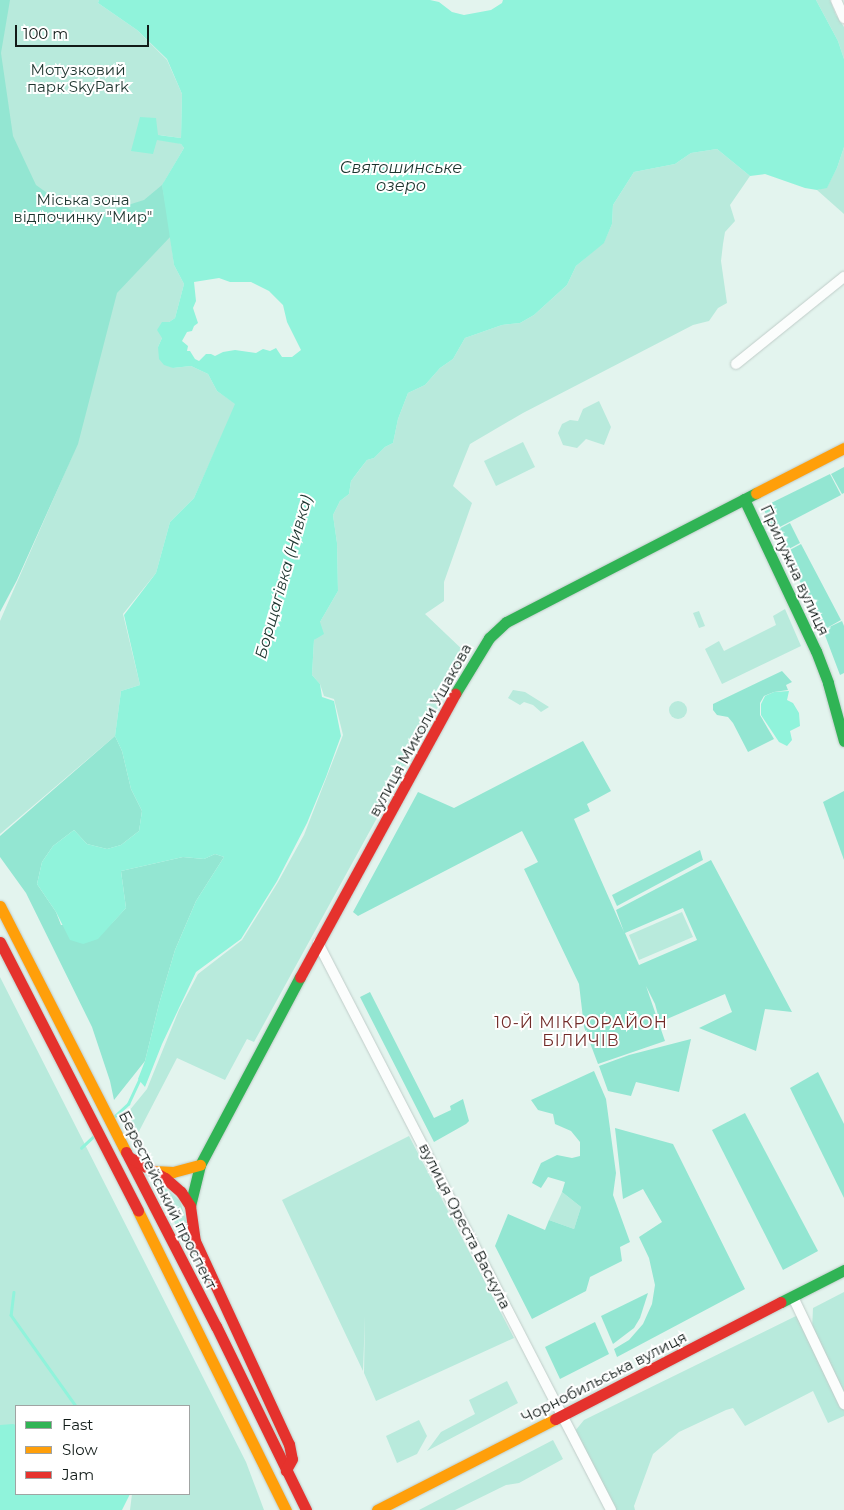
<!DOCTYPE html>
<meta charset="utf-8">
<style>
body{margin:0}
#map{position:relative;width:844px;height:1510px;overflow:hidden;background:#e3f4ee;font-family:Montserrat,sans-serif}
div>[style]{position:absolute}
.green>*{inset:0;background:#b8eadc}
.round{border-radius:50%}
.forest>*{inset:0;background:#93e6d2}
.water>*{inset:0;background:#90f3db}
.stream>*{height:2.5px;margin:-1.25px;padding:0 1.25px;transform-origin:1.25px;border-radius:1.25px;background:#90f3db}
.roads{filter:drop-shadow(0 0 1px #c0cdc9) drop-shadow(0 0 1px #c0cdc9)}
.street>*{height:10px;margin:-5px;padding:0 5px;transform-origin:5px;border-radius:5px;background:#fbfdfc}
.fast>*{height:11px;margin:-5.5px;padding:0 5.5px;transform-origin:5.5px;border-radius:5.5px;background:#30b455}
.slow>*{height:11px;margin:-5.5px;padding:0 5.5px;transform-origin:5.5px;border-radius:5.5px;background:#ff9f0a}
.jam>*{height:11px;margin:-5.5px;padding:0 5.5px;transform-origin:5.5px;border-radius:5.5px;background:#e5322d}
span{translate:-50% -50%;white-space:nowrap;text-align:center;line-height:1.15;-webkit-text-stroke:4px #fff;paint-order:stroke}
.park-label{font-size:15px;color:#1e352f}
.street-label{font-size:15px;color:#111b18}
.water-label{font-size:16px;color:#1c332d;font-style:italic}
.neighbourhood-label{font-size:16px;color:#712b28;letter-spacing:1px}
.legend{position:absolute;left:15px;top:1405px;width:175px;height:90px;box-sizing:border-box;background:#fff;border:1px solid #a0a4a3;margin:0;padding:6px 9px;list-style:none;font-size:15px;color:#111b18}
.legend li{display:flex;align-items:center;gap:10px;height:25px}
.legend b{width:25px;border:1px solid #a0a4a3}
.scale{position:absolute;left:15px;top:25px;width:134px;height:22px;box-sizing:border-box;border:2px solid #111b18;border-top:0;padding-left:6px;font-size:15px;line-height:18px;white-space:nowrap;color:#111b18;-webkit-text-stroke:4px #fff;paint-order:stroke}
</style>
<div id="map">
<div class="green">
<div style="clip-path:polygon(0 0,99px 0,98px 3px,137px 30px,167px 60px,182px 94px,181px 138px,159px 135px,181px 144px,184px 148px,164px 182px,174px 265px,184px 284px,175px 318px,169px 322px,158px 347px,173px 368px,191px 366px,208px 374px,217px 391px,236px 404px,194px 498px,170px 522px,156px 573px,123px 614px,140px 685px,121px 691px,115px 736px,0 834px,0 621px,74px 452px,0 584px)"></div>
<div style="clip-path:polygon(816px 0,830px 0,836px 15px,844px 27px,844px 59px,838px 41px)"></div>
<div style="clip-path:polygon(844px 147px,844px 214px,817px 190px,827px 187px,837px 168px)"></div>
<div style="clip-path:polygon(717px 149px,750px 176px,730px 205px,735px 221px,725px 232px,723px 244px,721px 261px,727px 303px,718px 308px,709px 321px,693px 325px,523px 413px,470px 444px,453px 486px,472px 503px,444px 582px,444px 601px,425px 614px,467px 654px,254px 1042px,247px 1039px,225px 1080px,177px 1058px,135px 1139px,129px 1111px,147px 1089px,179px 1010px,198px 974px,242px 940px,278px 882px,304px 835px,343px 735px,334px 699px,324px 696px,320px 684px,312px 675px,314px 640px,318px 636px,320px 622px,338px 591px,337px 543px,333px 515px,340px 501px,349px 494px,351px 481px,367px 460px,374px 458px,385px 447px,393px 443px,398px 419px,408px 393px,425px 385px,440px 368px,453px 359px,465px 338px,502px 325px,520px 323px,534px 315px,567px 285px,576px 266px,604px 242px,612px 224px,613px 205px,634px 172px,675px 164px,691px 153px)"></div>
<div style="clip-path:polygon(599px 401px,611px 427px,604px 445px,586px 439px,577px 448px,563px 445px,558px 433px,562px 424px,570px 420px,578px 421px,583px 409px)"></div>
<div style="clip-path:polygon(523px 442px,535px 467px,496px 486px,484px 461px)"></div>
<div style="clip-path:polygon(785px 609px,801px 646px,722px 684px,705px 649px,719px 641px,724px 651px,776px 625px,773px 616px)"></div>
<div style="clip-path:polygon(699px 611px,705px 626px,699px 628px,693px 613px)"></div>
<div style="clip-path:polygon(513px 690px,525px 692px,549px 707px,541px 712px,533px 705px,524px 702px,520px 705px,508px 698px)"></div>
<div class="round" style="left:669px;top:701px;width:18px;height:18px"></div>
<div style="clip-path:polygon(682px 912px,693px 937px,639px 960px,629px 935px)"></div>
<div style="clip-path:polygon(0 977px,246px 1462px,264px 1510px,130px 1510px,132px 1494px,189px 1494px,189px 1406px,16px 1406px,16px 1425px,0 1425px)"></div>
<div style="clip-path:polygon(409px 1136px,514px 1338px,376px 1401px,364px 1373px,365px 1316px,363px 1371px,282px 1200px)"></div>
<div style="clip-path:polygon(154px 1183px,161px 1184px,180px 1201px,208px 1287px)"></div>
<div style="clip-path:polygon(562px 1192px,581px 1207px,574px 1229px,549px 1220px)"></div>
<div style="clip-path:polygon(844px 1292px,844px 1416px,828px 1423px,813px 1391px,745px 1426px,733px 1408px,726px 1410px,679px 1432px,653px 1454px,634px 1506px,635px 1510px,615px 1510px,575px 1431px,584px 1420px,798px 1315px,812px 1330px,813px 1308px)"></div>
<div style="clip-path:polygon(507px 1381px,518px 1403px,427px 1451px,441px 1432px,475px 1414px,469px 1400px)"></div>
<div style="clip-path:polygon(419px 1420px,427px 1436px,417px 1454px,397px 1463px,386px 1436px)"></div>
<div style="clip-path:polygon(553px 1440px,563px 1459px,519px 1483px,506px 1485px,455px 1510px,419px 1510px)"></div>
</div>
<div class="forest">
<div style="clip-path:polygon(0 0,10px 0,1px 53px,13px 136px,36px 185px,83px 219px,144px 200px,162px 185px,171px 236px,117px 293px,78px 444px,17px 580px,0 612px)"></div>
<div style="clip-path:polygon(844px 467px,844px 493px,842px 494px,831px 474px)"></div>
<div style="clip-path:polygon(830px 474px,841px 495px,774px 530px,764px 510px,769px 504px)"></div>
<div style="clip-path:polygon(790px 523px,800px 543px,785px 551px,775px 531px)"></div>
<div style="clip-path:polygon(801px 544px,841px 620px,825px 629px,842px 621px,844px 626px,844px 673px,840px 675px,823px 630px,786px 552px)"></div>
<div style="clip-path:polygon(782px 671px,792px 682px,786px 685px,788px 690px,774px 692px,764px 696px,760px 703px,760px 715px,774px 739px,748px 752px,733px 723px,728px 717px,717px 715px,713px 710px,713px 704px)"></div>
<div style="clip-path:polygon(115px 736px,122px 751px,131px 789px,142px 811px,139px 831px,121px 845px,107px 849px,87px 844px,74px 830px,53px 846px,42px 862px,37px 884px,56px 912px,61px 925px,112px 923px,126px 908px,121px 871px,183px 857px,204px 859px,215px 854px,224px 857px,196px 901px,175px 950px,159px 1004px,145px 1061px,114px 1100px,110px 1081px,92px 1027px,26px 893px,0 857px,0 836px)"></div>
<div style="clip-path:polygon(evenodd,583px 741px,611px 791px,587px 804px,590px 811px,574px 819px,624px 932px,616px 910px,711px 860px,792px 1012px,765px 1009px,756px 1051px,699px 1028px,732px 1012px,725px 994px,660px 1022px,655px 1004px,646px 986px,665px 1041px,598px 1064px,584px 1027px,579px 984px,524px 869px,538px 862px,522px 831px,358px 916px,353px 912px,418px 792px,454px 808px,583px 741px,683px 908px,697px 940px,639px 965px,625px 933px,683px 908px)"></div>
<div style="clip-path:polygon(844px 791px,844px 860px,823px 802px)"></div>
<div style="clip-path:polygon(700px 850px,703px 860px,617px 906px,612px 895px)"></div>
<div style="clip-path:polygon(370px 992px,434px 1118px,451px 1110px,450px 1106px,463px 1099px,469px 1121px,466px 1124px,434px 1142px,360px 997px)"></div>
<div style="clip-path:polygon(691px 1039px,679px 1092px,636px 1082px,631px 1096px,608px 1091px,599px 1066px,629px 1055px)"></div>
<div style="clip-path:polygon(594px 1071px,606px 1099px,616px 1173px,613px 1195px,630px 1242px,620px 1247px,622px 1261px,590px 1277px,586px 1291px,532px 1319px,495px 1246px,508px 1214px,545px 1230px,549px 1220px,574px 1229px,581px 1207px,562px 1192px,565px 1182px,548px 1177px,541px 1188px,532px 1183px,541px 1163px,557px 1155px,572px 1158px,580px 1156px,580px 1142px,571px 1131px,555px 1124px,553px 1114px,538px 1110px,531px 1100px)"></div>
<div style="clip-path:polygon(818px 1072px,844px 1124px,844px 1198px,790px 1088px)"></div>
<div style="clip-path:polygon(745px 1113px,818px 1251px,783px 1270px,712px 1130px)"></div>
<div style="clip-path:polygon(615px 1128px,673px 1144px,745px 1289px,617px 1357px,614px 1349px,629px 1340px,643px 1324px,652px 1304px,655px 1285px,649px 1258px,639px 1237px,662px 1222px,643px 1189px,623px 1199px)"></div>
<div style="clip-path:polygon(648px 1293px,640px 1318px,634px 1328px,613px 1344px,601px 1316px)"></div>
<div style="clip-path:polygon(595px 1322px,609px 1354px,560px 1379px,545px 1347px)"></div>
</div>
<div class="water">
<div style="clip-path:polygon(evenodd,99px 0,430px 0,439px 2px,452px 12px,464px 15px,491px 10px,502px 3px,503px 0,816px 0,838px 41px,844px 59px,844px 147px,837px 168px,827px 188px,817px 190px,805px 188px,765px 174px,750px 176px,717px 149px,691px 153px,675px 164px,634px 172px,613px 205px,612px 224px,604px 243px,576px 266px,567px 285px,534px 315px,520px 323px,502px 325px,465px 338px,453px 359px,440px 368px,425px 385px,408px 393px,398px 419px,393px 443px,385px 447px,374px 458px,367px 460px,360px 469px,351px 481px,349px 494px,340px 501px,333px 515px,337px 543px,338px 591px,320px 622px,324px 634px,314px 640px,312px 675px,320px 684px,322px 697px,334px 701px,341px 736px,326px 777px,307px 823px,277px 881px,241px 939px,196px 972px,162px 1044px,145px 1087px,138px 1079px,145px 1061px,159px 1004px,175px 950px,196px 901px,224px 857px,215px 854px,204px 859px,183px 857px,121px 871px,126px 908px,98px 939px,83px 944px,70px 940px,56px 912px,37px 884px,42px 862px,53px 846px,74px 830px,87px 844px,107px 849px,121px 845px,139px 831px,142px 811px,131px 789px,122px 751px,115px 736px,121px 691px,140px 685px,124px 615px,156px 573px,170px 522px,194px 498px,235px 404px,217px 391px,208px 374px,191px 366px,173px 368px,164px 365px,159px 359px,158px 347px,162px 338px,157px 330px,162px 322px,169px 322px,175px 318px,184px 284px,174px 265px,162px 185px,184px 148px,181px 144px,157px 140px,153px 154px,131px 151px,140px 117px,156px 118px,158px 135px,181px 138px,182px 94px,167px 59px,137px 30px,98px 3px,99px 0,219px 278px,230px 282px,251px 282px,269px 291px,283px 305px,287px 322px,301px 350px,292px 357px,282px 357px,276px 348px,270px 351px,263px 349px,256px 353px,235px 350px,223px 352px,215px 356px,211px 354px,206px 354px,199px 361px,195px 359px,190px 351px,187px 351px,188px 346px,182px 341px,187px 332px,192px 331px,194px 326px,198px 323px,193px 308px,196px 301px,194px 282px,219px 278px)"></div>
<div style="clip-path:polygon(789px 691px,787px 700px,793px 703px,799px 713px,800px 726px,790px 731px,792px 740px,787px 746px,779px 742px,761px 715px,761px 704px,765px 696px,774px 692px)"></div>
<div style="clip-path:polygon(13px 1424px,16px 1425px,16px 1494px,130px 1494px,122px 1510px,0 1510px,0 1425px)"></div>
</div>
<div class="stream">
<div style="left:115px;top:1116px;width:18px;rotate:-43deg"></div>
<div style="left:128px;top:1104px;width:29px;rotate:-65deg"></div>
<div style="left:81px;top:1148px;width:16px;rotate:-43deg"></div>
<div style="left:14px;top:1292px;width:23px;rotate:97deg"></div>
<div style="left:11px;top:1315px;width:112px;rotate:54.5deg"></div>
</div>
<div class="roads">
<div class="street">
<div style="left:836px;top:0;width:20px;rotate:66deg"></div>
<div style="left:736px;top:364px;width:139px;rotate:-38.9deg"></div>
<div style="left:318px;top:943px;width:638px;rotate:62.67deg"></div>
<div style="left:793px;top:1297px;width:119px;rotate:64.5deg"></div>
</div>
<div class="fast">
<div style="left:744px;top:499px;width:168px;rotate:64.7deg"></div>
<div style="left:816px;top:651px;width:34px;rotate:69deg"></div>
<div style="left:828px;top:683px;width:60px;rotate:74.6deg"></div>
<div style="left:455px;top:694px;width:66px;rotate:-58.7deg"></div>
<div style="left:489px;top:638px;width:23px;rotate:-43deg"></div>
<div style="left:506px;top:622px;width:281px;rotate:-27.3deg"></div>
<div style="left:190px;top:1206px;width:42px;rotate:-76.3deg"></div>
<div style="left:200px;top:1165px;width:213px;rotate:-62deg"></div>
<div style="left:781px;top:1302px;width:71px;rotate:-26.9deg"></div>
</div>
<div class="slow">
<div style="left:756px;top:493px;width:99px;rotate:-27.1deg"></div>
<div style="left:0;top:906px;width:276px;rotate:62.9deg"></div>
<div style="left:154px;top:1171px;width:19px;rotate:3deg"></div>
<div style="left:173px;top:1172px;width:28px;rotate:-15deg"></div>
<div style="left:138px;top:1211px;width:334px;rotate:63.7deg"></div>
<div style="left:377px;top:1510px;width:200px;rotate:-27.1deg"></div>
</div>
<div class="jam">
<div style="left:0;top:942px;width:302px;rotate:62.8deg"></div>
<div style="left:300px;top:977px;width:323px;rotate:-61.3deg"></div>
<div style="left:126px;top:1152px;width:196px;rotate:62.7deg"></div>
<div style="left:216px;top:1326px;width:205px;rotate:63.9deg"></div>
<div style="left:129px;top:1157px;width:42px;rotate:30.3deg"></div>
<div style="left:165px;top:1178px;width:21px;rotate:41deg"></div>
<div style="left:181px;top:1192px;width:17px;rotate:57deg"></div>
<div style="left:190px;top:1206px;width:35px;rotate:82deg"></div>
<div style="left:195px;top:1241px;width:224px;rotate:65.2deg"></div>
<div style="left:289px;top:1444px;width:15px;rotate:79deg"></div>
<div style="left:292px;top:1459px;width:13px;rotate:119deg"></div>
<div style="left:555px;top:1419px;width:254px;rotate:-27.4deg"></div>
</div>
</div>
<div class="park-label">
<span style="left:78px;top:78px">Мотузковий<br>парк SkyPark</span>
<span style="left:83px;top:208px">Міська зона<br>відпочинку "Мир"</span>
</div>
<div class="street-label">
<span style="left:795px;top:570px;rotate:65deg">Прилужна вулиця</span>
<span style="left:420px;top:730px;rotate:-61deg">вулиця Миколи Ушакова</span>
<span style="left:168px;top:1200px;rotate:63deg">Берестейський проспект</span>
<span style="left:465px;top:1226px;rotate:63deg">вулиця Ореста Васкула</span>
<span style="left:604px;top:1377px;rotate:-27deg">Чорнобильська вулиця</span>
</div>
<div class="water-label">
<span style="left:401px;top:177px">Святошинське<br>озеро</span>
<span style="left:284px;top:577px;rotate:-74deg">Борщагівка (Нивка)</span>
</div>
<div class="neighbourhood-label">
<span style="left:581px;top:1032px">10-Й МІКРОРАЙОН<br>БІЛИЧІВ</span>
</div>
<ul class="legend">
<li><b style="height:6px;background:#30b455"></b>Fast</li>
<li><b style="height:6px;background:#ff9f0a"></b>Slow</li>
<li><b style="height:6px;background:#e5322d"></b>Jam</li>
</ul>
<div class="scale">100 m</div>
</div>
